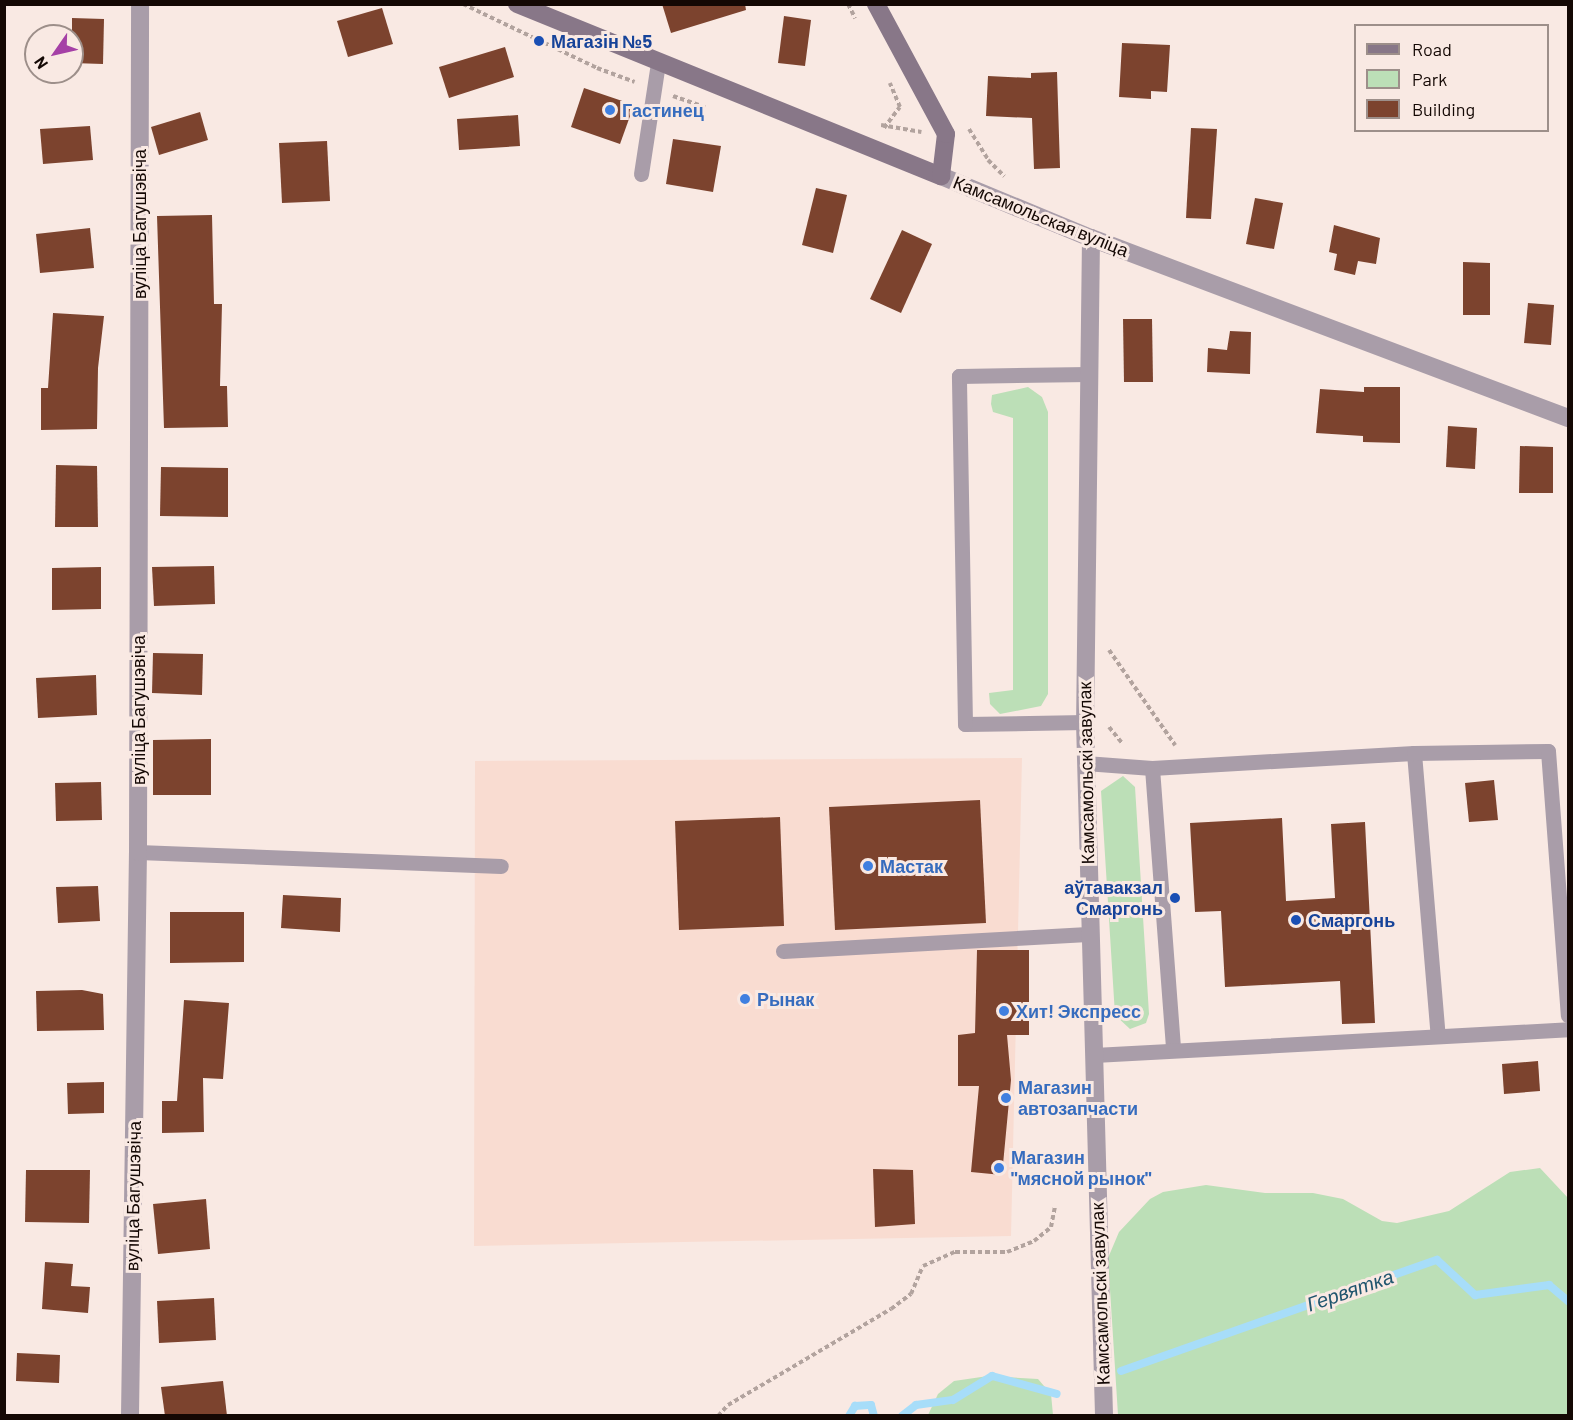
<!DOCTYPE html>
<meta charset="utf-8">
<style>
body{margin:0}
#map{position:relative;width:1573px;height:1420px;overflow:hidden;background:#f9e9e3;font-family:Barlow,sans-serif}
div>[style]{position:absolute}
.built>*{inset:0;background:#f9dcd1}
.green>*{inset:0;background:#bcdfb7}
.stream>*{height:8px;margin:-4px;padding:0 4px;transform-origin:4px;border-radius:4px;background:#a7ddf9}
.building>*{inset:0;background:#7c432e}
.path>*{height:4px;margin-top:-2px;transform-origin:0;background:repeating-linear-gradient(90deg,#b2a39e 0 4.5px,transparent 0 7.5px)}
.service>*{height:15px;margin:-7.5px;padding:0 7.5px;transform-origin:7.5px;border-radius:7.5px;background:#a99da9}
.minor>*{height:18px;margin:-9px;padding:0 9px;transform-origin:9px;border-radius:9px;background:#a99da9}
.tertiary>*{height:18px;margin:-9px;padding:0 9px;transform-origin:9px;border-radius:9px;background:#a99da9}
.secondary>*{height:18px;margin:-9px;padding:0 9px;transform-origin:9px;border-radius:9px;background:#878}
.dots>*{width:16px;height:16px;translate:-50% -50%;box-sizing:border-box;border:3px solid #f9e9e3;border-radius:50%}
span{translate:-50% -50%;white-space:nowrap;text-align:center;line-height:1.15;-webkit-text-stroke:6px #f9e9e3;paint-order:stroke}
.transit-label{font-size:18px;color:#164399;font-weight:700}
.left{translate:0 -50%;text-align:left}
.right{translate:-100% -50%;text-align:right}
.shop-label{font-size:18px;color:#366cbe;font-weight:700}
.street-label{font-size:18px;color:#140804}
.water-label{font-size:20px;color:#20556e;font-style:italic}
.frame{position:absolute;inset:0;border:6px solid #140804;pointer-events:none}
.legend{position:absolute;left:1354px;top:24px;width:195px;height:108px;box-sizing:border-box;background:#f9e9e3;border:2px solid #9d8f8a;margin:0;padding:8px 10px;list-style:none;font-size:18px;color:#140804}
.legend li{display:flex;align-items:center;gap:12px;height:30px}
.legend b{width:30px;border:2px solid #9d8f8a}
.north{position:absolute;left:24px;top:24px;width:60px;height:60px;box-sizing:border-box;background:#f9e9e3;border:2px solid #9d8f8a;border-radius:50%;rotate:236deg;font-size:16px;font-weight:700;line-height:24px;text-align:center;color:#140804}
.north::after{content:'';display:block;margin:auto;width:21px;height:27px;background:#a540a6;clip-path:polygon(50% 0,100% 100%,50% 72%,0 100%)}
</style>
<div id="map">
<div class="built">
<div style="clip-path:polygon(1022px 758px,1011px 1236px,474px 1246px,475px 761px)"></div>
</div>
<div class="green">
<div style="clip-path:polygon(1028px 387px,1042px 397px,1048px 412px,1048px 694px,1041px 706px,1000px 714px,990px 704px,989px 693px,1013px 690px,1013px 418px,993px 412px,991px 404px,992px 395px)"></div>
<div style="clip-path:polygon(1123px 776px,1135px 787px,1149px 1014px,1146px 1023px,1130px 1029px,1115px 1015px,1101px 791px)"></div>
<div style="clip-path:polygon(1540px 1168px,1568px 1198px,1568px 1415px,1118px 1415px,1108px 1258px,1119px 1232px,1150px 1199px,1163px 1192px,1206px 1185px,1265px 1193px,1313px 1193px,1343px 1199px,1382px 1221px,1397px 1223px,1449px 1211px,1510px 1172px)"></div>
<div style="clip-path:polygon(988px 1376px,1038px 1379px,1051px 1394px,1053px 1415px,928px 1415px,938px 1394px,954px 1381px)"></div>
</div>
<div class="stream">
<div style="left:1121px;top:1371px;width:335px;rotate:-19.4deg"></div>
<div style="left:1437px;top:1260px;width:52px;rotate:42.6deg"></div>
<div style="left:1475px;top:1295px;width:75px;rotate:-7.7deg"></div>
<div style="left:1549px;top:1285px;width:25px;rotate:40deg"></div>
<div style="left:849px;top:1416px;width:12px;rotate:-59deg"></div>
<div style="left:855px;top:1406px;width:16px;rotate:-4deg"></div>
<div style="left:871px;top:1405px;width:11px;rotate:75deg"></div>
<div style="left:902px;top:1416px;width:18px;rotate:-38deg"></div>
<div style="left:916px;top:1405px;width:37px;rotate:-8deg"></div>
<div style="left:953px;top:1400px;width:46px;rotate:-31.6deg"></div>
<div style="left:992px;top:1376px;width:67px;rotate:15.5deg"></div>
</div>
<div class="building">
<div style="clip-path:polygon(662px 4px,745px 4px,746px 10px,671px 33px)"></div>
<div style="clip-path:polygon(382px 8px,393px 44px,348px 57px,337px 21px)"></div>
<div style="clip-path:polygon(784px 16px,811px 20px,805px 66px,778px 63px)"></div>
<div style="clip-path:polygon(72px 18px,104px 19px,103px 64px,72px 63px)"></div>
<div style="clip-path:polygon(1122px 43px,1170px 45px,1167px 92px,1151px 91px,1151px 99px,1119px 97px)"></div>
<div style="clip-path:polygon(505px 47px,514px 77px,449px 98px,439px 67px)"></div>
<div style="clip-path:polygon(1057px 72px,1060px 168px,1034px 169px,1032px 118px,986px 116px,988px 76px,1031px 78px,1031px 73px)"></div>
<div style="clip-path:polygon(584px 88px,634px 105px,620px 144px,571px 127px)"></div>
<div style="clip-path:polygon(200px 112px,208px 140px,159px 155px,151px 127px)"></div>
<div style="clip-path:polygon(518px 115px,520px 146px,459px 150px,457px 119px)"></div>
<div style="clip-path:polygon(90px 126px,93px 160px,43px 164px,40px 129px)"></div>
<div style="clip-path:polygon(1191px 128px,1217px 129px,1211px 219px,1186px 218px)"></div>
<div style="clip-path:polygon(673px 139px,721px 146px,713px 192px,666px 184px)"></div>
<div style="clip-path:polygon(327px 141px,330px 201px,282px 203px,279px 143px)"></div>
<div style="clip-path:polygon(816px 188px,847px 195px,833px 253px,802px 245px)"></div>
<div style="clip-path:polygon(1255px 198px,1283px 203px,1274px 249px,1246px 244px)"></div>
<div style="clip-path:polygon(212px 215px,214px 304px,222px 304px,220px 386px,227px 386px,228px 427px,164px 428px,157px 216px)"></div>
<div style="clip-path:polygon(1334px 225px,1380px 238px,1376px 264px,1358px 261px,1355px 275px,1334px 270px,1337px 254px,1329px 252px)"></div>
<div style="clip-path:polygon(90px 228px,94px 268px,40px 273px,36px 234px)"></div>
<div style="clip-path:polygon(902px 230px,932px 244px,901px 313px,870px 299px)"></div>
<div style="clip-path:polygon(1463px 262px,1490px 263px,1490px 315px,1463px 315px)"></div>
<div style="clip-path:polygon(1528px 303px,1554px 305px,1551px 345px,1524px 343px)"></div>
<div style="clip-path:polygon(53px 313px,104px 316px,98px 368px,97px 429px,41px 430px,41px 388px,48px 388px)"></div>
<div style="clip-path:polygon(1123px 319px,1152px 319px,1153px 382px,1124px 382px)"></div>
<div style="clip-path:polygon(1230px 331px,1251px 332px,1250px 374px,1207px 372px,1208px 348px,1227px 350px)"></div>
<div style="clip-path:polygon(1364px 387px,1400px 387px,1400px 443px,1363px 442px,1363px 436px,1316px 433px,1320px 389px,1364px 392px)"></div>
<div style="clip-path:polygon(1448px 426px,1477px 428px,1475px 469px,1446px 467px)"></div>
<div style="clip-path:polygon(1520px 446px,1553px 447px,1553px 493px,1519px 493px)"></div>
<div style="clip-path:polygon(56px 465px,97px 466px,98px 527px,55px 527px)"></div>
<div style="clip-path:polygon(161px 467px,228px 468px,228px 517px,160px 516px)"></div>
<div style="clip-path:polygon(214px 566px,215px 604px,154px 606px,152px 567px)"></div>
<div style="clip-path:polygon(101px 567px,101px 609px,52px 610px,52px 568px)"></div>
<div style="clip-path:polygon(153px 653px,203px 654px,202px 695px,152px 693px)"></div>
<div style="clip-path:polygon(96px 675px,97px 715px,38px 718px,36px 678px)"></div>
<div style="clip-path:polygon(211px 739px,211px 795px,153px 795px,153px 740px)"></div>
<div style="clip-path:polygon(1494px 780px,1498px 820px,1469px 822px,1465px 783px)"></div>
<div style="clip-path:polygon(101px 782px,102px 820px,56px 821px,55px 783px)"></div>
<div style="clip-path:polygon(980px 800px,986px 923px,835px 930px,829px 807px)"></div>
<div style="clip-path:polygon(780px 817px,784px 926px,679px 930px,675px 821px)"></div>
<div style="clip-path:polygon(1282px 818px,1286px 901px,1335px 898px,1331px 824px,1365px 822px,1375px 1023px,1342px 1024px,1340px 981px,1225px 987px,1221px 911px,1195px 912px,1190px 823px)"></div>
<div style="clip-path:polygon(98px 886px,100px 921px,58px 923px,56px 887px)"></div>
<div style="clip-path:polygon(283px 895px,341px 898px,340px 932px,281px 928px)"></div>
<div style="clip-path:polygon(170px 912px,244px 912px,244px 962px,170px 963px)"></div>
<div style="clip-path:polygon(977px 950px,1029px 950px,1029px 1035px,1007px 1035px,1011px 1080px,1002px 1175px,971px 1172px,979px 1086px,958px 1086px,958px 1035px,975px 1033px)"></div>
<div style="clip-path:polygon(82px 990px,103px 994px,104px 1030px,37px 1031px,36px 991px)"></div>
<div style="clip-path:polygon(184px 1000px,229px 1003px,223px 1079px,203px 1078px,204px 1132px,162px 1133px,162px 1101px,177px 1101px)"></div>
<div style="clip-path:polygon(1538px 1061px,1540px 1091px,1504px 1094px,1502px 1064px)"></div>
<div style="clip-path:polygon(104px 1082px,104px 1113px,68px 1114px,67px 1083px)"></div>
<div style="clip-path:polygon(873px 1169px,913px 1170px,915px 1224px,875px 1227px)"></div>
<div style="clip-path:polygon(26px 1170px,90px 1170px,89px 1223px,25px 1222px)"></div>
<div style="clip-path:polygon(206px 1199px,210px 1249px,158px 1254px,153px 1204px)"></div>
<div style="clip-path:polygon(45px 1262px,73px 1264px,71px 1286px,90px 1287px,88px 1313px,42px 1309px)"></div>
<div style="clip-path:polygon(214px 1298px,216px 1340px,159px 1343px,157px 1301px)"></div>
<div style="clip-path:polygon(17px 1353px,60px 1355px,59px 1383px,16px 1381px)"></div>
<div style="clip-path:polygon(223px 1381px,227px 1416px,165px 1416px,161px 1387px)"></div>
</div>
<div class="path">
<div style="left:463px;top:4px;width:148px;rotate:25.5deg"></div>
<div style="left:597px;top:68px;width:40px;rotate:20.2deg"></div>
<div style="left:848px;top:4px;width:16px;rotate:63deg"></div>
<div style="left:673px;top:96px;width:34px;rotate:19deg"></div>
<div style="left:881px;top:125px;width:41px;rotate:9.9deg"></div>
<div style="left:884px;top:128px;width:26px;rotate:-53deg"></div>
<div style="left:900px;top:107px;width:26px;rotate:-113deg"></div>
<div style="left:969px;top:129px;width:36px;rotate:58deg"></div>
<div style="left:988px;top:160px;width:23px;rotate:45deg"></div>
<div style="left:1109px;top:650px;width:116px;rotate:55.2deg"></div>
<div style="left:1109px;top:727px;width:22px;rotate:51deg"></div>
<div style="left:718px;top:1416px;width:15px;rotate:-48deg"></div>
<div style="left:728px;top:1405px;width:189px;rotate:-30.5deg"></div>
<div style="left:891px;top:1309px;width:25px;rotate:-37deg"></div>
<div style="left:911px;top:1294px;width:30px;rotate:-67deg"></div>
<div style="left:923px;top:1266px;width:35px;rotate:-24deg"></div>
<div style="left:955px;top:1252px;width:52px"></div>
<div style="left:1007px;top:1252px;width:29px;rotate:-22deg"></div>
<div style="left:1034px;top:1241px;width:22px;rotate:-39deg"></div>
<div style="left:1051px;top:1227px;width:20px;rotate:-79deg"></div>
</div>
<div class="service">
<div style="left:641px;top:174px;width:112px;rotate:-81.3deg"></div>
<div style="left:1085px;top:722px;width:120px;rotate:179deg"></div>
<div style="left:965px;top:724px;width:348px;rotate:-91deg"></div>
<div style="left:959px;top:376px;width:130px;rotate:-0.9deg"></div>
<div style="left:1414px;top:753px;width:284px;rotate:85.2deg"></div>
<div style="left:1085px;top:763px;width:67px;rotate:4.3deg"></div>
<div style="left:1152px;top:768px;width:262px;rotate:-3.3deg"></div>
<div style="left:1414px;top:753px;width:134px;rotate:-0.9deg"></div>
<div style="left:1548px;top:751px;width:265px;rotate:85.7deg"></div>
<div style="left:1152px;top:768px;width:282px;rotate:85.7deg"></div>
<div style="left:138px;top:852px;width:363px;rotate:2.2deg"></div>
<div style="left:783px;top:951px;width:305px;rotate:-3.2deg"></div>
<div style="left:1094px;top:1055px;width:475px;rotate:-3.1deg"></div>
</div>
<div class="minor">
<div style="left:130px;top:1416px;width:564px;rotate:-89.19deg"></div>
<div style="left:138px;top:852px;width:848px;rotate:-89.86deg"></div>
</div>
<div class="tertiary">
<div style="left:941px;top:176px;width:162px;rotate:22.5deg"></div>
<div style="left:1091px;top:238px;width:510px;rotate:20.67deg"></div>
<div style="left:1091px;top:238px;width:484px;rotate:90.7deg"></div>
<div style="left:1085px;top:722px;width:694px;rotate:88.43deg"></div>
</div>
<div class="secondary">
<div style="left:517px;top:4px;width:458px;rotate:22.1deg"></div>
<div style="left:941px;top:176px;width:42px;rotate:-83.2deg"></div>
<div style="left:946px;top:134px;width:148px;rotate:-118.3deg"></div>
</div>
<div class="dots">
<div style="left:539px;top:41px;background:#1a4fb4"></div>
<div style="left:610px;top:110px;background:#3f7fe0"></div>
<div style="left:868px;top:866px;background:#3f7fe0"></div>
<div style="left:1175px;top:898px;background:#1a4fb4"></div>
<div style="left:1296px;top:920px;background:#1a4fb4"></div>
<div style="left:745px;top:999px;background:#3f7fe0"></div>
<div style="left:1004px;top:1011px;background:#3f7fe0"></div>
<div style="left:1006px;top:1098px;background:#3f7fe0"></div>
<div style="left:999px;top:1168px;background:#3f7fe0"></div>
</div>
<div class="transit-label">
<span class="left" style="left:551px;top:41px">Магазін №5</span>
<span class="right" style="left:1163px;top:898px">аўтавакзал<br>Смаргонь</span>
<span class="left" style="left:1308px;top:920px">Смаргонь</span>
</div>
<div class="shop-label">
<span class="left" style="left:622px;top:110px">Гастинец</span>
<span class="left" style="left:880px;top:866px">Мастак</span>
<span class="left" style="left:757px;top:999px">Рынак</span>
<span class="left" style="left:1016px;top:1011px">Хит! Экспресс</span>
<span class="left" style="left:1018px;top:1098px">Магазин<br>автозапчасти</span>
<span class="left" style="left:1011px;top:1168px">Магазин<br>"мясной рынок"</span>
</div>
<div class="street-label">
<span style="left:1041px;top:216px;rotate:22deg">Камсамольская вуліца</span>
<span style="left:139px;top:224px;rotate:-90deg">вуліца Багушэвіча</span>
<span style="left:138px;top:710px;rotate:-90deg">вуліца Багушэвіча</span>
<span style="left:1086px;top:773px;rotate:-91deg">Камсамольскі завулак</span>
<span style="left:133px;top:1196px;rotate:-89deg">вуліца Багушэвіча</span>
<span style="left:1100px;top:1294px;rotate:-92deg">Камсамольскі завулак</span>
</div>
<div class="water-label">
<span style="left:1350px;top:1290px;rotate:-19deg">Гервятка</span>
</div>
<div class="frame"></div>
<ul class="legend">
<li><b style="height:8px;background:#878"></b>Road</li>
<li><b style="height:16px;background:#bcdfb7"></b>Park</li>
<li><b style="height:16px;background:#7c432e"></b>Building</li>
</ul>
<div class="north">N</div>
</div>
